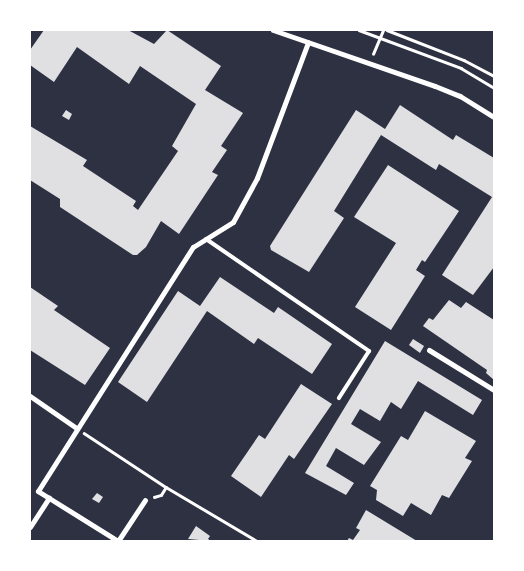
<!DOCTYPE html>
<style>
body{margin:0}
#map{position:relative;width:524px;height:571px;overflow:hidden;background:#2d3142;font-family:Literata,serif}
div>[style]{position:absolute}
.building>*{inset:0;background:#e0e0e3}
.path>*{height:2.5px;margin:-1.25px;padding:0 1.25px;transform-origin:1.25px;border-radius:1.25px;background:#fff}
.service>*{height:4px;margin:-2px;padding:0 2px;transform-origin:2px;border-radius:2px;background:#fff}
.minor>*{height:5px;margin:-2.5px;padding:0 2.5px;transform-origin:2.5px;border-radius:2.5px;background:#fff}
span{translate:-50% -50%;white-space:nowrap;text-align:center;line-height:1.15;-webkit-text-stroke:5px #fff;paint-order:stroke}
.frame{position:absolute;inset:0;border:31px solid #fff;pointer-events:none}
</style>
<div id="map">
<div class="building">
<div style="clip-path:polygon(44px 30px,128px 30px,154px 44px,167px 30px,221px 66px,205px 90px,243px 113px,221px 146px,227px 150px,212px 172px,218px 175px,179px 234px,161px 221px,146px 247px,137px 255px,133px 255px,60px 207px,60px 199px,30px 180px,30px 126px,87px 160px,83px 166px,136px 201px,133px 206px,138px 210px,178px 151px,172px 146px,196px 104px,140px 66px,129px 84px,77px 47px,54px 82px,30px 65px,30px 50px)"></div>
<div style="clip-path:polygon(400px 105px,453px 140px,456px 135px,494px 158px,494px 267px,473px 295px,442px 275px,492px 197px,439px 164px,436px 170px,381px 135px,334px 211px,344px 218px,309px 272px,271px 250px,270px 246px,356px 110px,385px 129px)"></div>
<div style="clip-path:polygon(66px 110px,72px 114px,69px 120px,62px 116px)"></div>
<div style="clip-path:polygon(388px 165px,459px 211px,425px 262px,422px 260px,416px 270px,425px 276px,391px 330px,355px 307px,396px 243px,354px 217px)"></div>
<div style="clip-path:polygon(220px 277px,274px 313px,278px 307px,332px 344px,312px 374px,258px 338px,254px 344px,207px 311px,147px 402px,118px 382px,178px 291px,200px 306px)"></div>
<div style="clip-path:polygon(30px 287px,58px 306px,54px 310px,110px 348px,85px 385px,30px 350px)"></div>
<div style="clip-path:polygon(449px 300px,461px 308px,466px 302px,494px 320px,494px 380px,486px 373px,487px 370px,423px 326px,429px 318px,433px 320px)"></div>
<div style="clip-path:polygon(413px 339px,424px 346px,420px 353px,409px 345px)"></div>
<div style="clip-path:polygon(385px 341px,482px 400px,473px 415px,418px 381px,401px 409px,391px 402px,380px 421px,360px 409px,351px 424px,381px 442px,364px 465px,336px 448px,326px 466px,354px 483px,346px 495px,305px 473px)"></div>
<div style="clip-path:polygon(301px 384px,332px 404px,294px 459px,289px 455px,261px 497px,231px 476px,259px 435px,265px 439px)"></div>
<div style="clip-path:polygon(425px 411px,476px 441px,465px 458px,472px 461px,449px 498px,442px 495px,431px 515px,411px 503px,403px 516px,376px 500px,377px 490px,370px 486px,401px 436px,408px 440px)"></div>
<div style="clip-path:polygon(97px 493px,103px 497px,99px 503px,92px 499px)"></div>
<div style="clip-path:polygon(366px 510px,417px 541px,347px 541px,349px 538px,353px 540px,360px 530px,356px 528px)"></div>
<div style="clip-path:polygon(196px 526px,210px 536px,208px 539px,211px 541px,188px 539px)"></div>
</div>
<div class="path">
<div style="left:359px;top:30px;width:109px;rotate:20.4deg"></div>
<div style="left:461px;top:68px;width:39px;rotate:31deg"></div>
<div style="left:387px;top:30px;width:83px;rotate:21.3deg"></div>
<div style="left:464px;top:60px;width:34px;rotate:28deg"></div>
<div style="left:373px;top:54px;width:26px;rotate:-67deg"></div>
<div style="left:84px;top:433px;width:98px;rotate:33.4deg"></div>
<div style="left:166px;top:487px;width:106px;rotate:30.7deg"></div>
<div style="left:154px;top:497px;width:7px;rotate:-16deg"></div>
<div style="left:161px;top:495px;width:9px;rotate:-58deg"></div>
</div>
<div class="service">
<div style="left:206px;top:239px;width:198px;rotate:34.5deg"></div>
<div style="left:369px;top:351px;width:56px;rotate:122.6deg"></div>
</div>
<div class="minor">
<div style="left:273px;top:30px;width:171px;rotate:19.1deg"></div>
<div style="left:435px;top:86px;width:27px;rotate:22deg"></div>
<div style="left:460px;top:96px;width:40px;rotate:32deg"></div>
<div style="left:429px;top:350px;width:76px;rotate:31.6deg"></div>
<div style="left:30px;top:396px;width:55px;rotate:34.6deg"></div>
<div style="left:49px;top:498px;width:81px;rotate:31.9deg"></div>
<div style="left:118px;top:541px;width:49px;rotate:-56.6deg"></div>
<div style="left:30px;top:527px;width:35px;rotate:-57deg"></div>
<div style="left:49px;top:498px;width:13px;rotate:-148deg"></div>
<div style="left:38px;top:491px;width:289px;rotate:-57.6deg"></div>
<div style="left:193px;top:247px;width:47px;rotate:-32deg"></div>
<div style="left:233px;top:222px;width:50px;rotate:-61.4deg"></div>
<div style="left:257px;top:178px;width:145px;rotate:-69.4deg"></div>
</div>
<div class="frame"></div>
</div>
